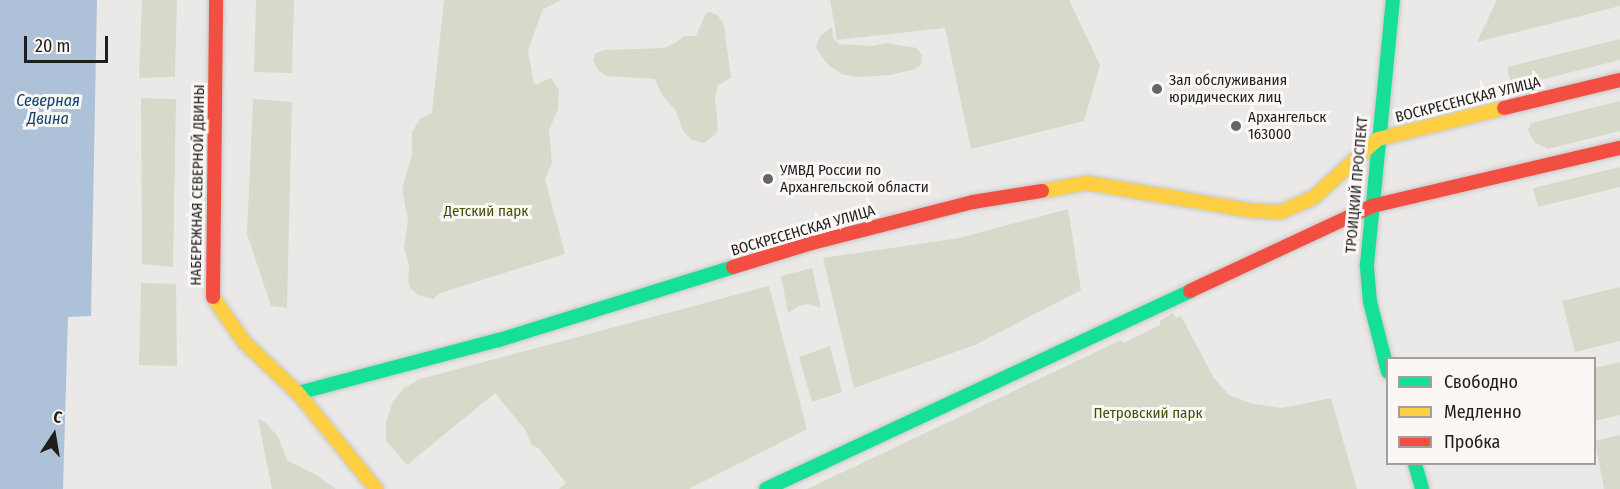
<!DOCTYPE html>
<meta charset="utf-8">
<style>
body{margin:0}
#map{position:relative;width:1620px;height:489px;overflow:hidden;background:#ebe9e8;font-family:"Fira Sans Condensed",sans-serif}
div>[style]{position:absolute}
.green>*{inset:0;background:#d7daca}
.water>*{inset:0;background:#adc2d9}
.roads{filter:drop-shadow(0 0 2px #c8c7c6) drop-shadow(0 0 2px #c8c7c6)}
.fast>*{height:14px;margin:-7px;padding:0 7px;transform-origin:7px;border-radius:7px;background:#16e098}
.slow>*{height:14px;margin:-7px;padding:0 7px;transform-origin:7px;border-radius:7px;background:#ffcf43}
.jam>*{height:14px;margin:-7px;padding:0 7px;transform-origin:7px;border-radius:7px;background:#f24e42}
.dots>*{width:16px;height:16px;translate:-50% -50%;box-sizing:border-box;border:3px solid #faf7f5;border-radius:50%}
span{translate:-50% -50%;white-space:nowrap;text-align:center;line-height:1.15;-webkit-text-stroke:6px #faf7f5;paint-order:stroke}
.poi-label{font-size:15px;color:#1f1e1d}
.left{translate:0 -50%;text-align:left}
.street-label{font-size:15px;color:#1f1e1d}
.park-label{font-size:15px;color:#454f09}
.water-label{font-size:16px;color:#11426c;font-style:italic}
.legend{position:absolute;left:1386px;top:357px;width:210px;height:108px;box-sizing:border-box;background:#faf7f5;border:2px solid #a2a09f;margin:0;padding:8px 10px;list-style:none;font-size:18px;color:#1f1e1d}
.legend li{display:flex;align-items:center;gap:12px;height:30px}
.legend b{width:30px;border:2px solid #a2a09f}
.north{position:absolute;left:24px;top:405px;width:60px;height:60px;-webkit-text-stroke:4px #faf7f5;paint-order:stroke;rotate:12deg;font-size:16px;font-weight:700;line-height:24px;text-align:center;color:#1f1e1d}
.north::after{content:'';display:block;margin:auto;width:21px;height:27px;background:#1f1e1d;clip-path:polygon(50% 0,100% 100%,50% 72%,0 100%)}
.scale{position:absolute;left:24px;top:36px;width:84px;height:27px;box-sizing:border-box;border:3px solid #1f1e1d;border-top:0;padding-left:8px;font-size:18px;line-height:21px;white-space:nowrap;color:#1f1e1d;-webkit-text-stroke:4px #faf7f5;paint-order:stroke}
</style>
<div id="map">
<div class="green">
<div style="clip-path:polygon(142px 0,177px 0,175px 77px,139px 78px)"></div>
<div style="clip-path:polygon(256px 0,294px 0,292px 73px,254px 72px)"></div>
<div style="clip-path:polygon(444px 0,561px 0,543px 9px,528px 50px,534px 85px,551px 78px,559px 90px,558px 109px,549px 130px,552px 163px,545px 179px,565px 254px,440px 293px,433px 299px,418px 295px,410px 288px,408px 281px,409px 267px,404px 247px,408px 220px,402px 189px,412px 155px,412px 132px,420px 119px,432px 113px)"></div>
<div style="clip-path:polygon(830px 0,1069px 0,1100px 65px,1084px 121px,971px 149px,945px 28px,837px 40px)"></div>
<div style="clip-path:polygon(1497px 0,1620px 0,1620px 6px,1477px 42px)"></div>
<div style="clip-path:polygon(710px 12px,718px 15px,724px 25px,731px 78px,718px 85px,715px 97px,718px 129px,716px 134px,704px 143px,692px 140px,683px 131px,676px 111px,662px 95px,655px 79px,606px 76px,598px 70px,593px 60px,596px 53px,604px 50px,664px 48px,675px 43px,684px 36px,696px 36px,706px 13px)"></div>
<div style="clip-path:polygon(832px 27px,833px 38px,839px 44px,872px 46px,887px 43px,917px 48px,922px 55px,921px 65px,915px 69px,890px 75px,856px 77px,841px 74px,826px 63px,816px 47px,820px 36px)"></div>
<div style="clip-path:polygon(1620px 39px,1620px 60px,1512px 87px,1507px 67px)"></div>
<div style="clip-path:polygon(141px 98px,176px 99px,173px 267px,142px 264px)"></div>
<div style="clip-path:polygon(253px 99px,292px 102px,287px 308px,271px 306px,247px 234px)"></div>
<div style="clip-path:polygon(1620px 101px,1620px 131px,1548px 149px,1535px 143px,1528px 130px,1531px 123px)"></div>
<div style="clip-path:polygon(1620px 167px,1620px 187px,1538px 207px,1533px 188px)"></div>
<div style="clip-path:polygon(1068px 209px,1081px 290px,975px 345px,854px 388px,823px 258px,959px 238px)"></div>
<div style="clip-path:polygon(812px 268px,821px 308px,808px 304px,798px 306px,788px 313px,781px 276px)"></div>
<div style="clip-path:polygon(141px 283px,176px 284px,177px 366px,139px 365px)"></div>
<div style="clip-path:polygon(769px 286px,807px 429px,689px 489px,559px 489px,566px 483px,539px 449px,531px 444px,526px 431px,495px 393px,407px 465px,386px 441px,386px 422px,393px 401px,404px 388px,420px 379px)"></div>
<div style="clip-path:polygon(1620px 287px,1620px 341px,1575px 352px,1562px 301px)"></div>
<div style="clip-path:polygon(1173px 313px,1176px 318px,1181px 316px,1214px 378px,1229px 395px,1253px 404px,1282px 408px,1331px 398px,1357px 489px,807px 489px,1121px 340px,1123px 343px,1160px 325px,1160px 321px)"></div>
<div style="clip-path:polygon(830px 346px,842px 392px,812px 402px,799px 357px)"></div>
<div style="clip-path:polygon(1620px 362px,1620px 415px,1595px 421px,1595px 368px)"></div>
<div style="clip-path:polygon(258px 419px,266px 423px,278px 437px,287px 460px,313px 473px,336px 489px,272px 489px)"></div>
<div style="clip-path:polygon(1620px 435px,1620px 489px,1604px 489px,1595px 441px)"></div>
</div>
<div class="water">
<div style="clip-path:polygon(0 0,97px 0,91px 316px,68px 317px,63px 489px,0 489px)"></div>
</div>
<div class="roads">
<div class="fast">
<div style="left:1388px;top:372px;width:72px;rotate:-104.4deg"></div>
<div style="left:1370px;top:302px;width:38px;rotate:-95deg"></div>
<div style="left:1367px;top:264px;width:265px;rotate:-84.4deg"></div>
<div style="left:298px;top:393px;width:208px;rotate:-14.8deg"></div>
<div style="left:499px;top:340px;width:245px;rotate:-17.3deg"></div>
<div style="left:1415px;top:464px;width:26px;rotate:74deg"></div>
<div style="left:766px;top:489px;width:468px;rotate:-25deg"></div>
</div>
<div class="slow">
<div style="left:1042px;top:191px;width:46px;rotate:-10.1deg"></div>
<div style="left:1087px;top:183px;width:170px;rotate:9.5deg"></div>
<div style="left:1255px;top:211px;width:26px;rotate:2deg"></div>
<div style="left:1281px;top:212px;width:35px;rotate:-24deg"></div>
<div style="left:1313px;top:198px;width:88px;rotate:-42.2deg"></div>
<div style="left:1378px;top:139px;width:130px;rotate:-13.8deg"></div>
<div style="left:213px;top:297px;width:55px;rotate:55.4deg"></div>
<div style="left:244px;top:342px;width:74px;rotate:43.4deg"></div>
<div style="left:298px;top:393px;width:124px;rotate:50.9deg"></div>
</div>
<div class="jam">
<div style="left:1504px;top:108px;width:119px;rotate:-13.6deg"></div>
<div style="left:733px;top:267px;width:83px;rotate:-16.9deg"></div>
<div style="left:812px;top:243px;width:166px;rotate:-14.3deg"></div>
<div style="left:973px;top:202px;width:70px;rotate:-9.1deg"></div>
<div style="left:1190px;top:291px;width:201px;rotate:-25deg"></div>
<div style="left:1372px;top:206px;width:255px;rotate:-13.2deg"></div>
<div style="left:213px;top:297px;width:297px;rotate:-89.4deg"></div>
</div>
</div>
<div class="dots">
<div style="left:1157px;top:89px;background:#666564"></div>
<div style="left:1236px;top:126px;background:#666564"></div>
<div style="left:768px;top:179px;background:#666564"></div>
</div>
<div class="poi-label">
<span class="left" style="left:1169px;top:89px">Зал обслуживания<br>юридических лиц</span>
<span class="left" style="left:1248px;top:126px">Архангельск<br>163000</span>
<span class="left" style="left:780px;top:179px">УМВД России по<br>Архангельской области</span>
</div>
<div class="street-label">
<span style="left:1468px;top:100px;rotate:-14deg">ВОСКРЕСЕНСКАЯ УЛИЦА</span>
<span style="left:198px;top:185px;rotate:-89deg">НАБЕРЕЖНАЯ СЕВЕРНОЙ ДВИНЫ</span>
<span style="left:1357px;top:185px;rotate:-85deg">ТРОИЦКИЙ ПРОСПЕКТ</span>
<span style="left:803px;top:231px;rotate:-16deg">ВОСКРЕСЕНСКАЯ УЛИЦА</span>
</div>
<div class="park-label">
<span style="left:486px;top:212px">Детский парк</span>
<span style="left:1148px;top:414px">Петровский парк</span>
</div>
<div class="water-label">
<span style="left:48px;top:110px">Северная<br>Двина</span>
</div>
<ul class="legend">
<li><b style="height:8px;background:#16e098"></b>Свободно</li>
<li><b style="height:8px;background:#ffcf43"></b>Медленно</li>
<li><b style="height:8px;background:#f24e42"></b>Пробка</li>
</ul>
<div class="north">С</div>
<div class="scale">20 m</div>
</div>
